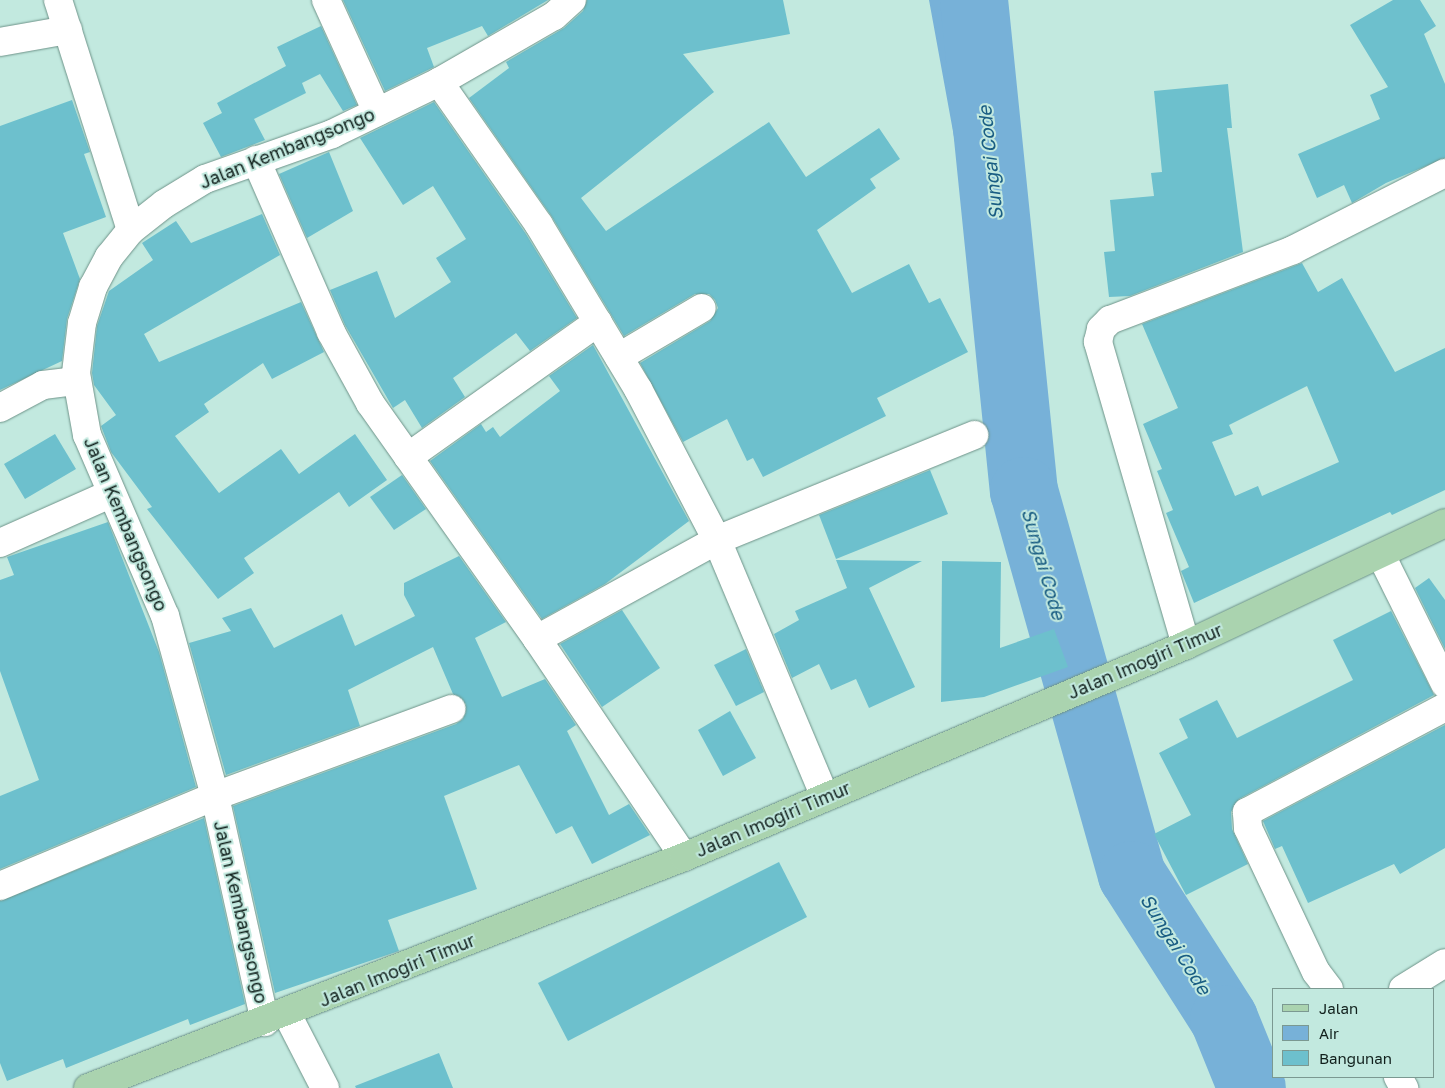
<!DOCTYPE html>
<style>
body{margin:0}
#map{position:relative;width:1445px;height:1088px;overflow:hidden;background:#c2e9df;font-family:"Golos Text",sans-serif}
div>[style]{position:absolute}
.water>*{inset:0;background:#77b1d8}
.river>*{height:68px;margin:-34px;padding:0 34px;transform-origin:34px;border-radius:34px;background:#77b1d8}
.building>*{inset:0;background:#6dc0cd}
.roads{filter:drop-shadow(0 0 1px #6e9389) drop-shadow(0 0 1px #6e9389)}
.minor>*{height:28px;margin:-14px;padding:0 14px;transform-origin:14px;border-radius:14px;background:#fff}
.tertiary>*{height:28px;margin:-14px;padding:0 14px;transform-origin:14px;border-radius:14px;background:#fff}
.primary>*{height:28px;margin:-14px;padding:0 14px;transform-origin:14px;border-radius:14px;background:#aad3af}
span{translate:-50% -50%;white-space:nowrap;text-align:center;line-height:1.15;-webkit-text-stroke:4px #c2e9df;paint-order:stroke}
.street-label{font-size:18px;color:#11201c}
.water-label{font-size:19px;color:#195d83;font-style:italic}
.legend{position:absolute;left:1272px;top:988px;width:162px;height:90px;box-sizing:border-box;background:#c2e9df;border:1px solid #7b9991;margin:0;padding:6px 9px;list-style:none;font-size:15px;color:#11201c}
.legend li{display:flex;align-items:center;gap:10px;height:25px}
.legend b{width:25px;border:1px solid #7b9991}
</style>
<div id="map">
<div class="water">
<div style="clip-path:polygon(929px 0,1006px 0,1009px 79px,1033px 257px,971px 230px)"></div>
</div>
<div class="river">
<div style="left:974px;top:0;width:494px;rotate:84.2deg"></div>
<div style="left:1024px;top:491px;width:399px;rotate:74.3deg"></div>
<div style="left:1132px;top:875px;width:171px;rotate:57.4deg"></div>
<div style="left:1224px;top:1019px;width:74px;rotate:67.9deg"></div>
</div>
<div class="building">
<div style="clip-path:polygon(343px 0,548px 0,488px 36px,482px 26px,427px 48px,434px 67px,385px 91px)"></div>
<div style="clip-path:polygon(587px 0,783px 0,790px 34px,683px 54px,714px 92px,581px 198px,606px 231px,769px 122px,806px 177px,879px 128px,900px 159px,870px 179px,876px 188px,817px 230px,852px 293px,909px 264px,929px 303px,940px 298px,968px 352px,877px 398px,886px 416px,763px 477px,753px 458px,747px 461px,727px 419px,683px 442px,640px 363px,710px 321px,718px 308px,715px 300px,709px 294px,695px 294px,624px 336px,552px 217px,469px 98px,509px 68px,506px 62px,564px 28px,583px 11px)"></div>
<div style="clip-path:polygon(1393px 0,1420px 0,1436px 26px,1424px 34px,1445px 84px,1445px 158px,1386px 183px,1352px 203px,1344px 185px,1317px 198px,1298px 154px,1380px 119px,1370px 95px,1388px 87px,1350px 25px)"></div>
<div style="clip-path:polygon(321px 26px,357px 105px,343px 111px,320px 74px,302px 83px,306px 93px,254px 119px,265px 140px,221px 157px,203px 123px,222px 113px,217px 103px,286px 66px,277px 47px)"></div>
<div style="clip-path:polygon(1228px 84px,1232px 128px,1227px 128px,1243px 252px,1130px 296px,1109px 297px,1104px 252px,1115px 251px,1110px 200px,1154px 196px,1151px 173px,1162px 172px,1154px 91px)"></div>
<div style="clip-path:polygon(72px 100px,90px 152px,84px 154px,106px 217px,63px 233px,80px 279px,67px 319px,62px 361px,0 390px,0 126px)"></div>
<div style="clip-path:polygon(434px 102px,526px 234px,577px 318px,530px 351px,516px 333px,453px 378px,465px 397px,422px 428px,405px 400px,393px 408px,345px 325px,330px 290px,377px 271px,395px 318px,451px 282px,436px 258px,466px 239px,433px 186px,403px 205px,360px 138px)"></div>
<div style="clip-path:polygon(329px 152px,353px 211px,307px 238px,279px 174px)"></div>
<div style="clip-path:polygon(262px 214px,280px 255px,144px 334px,159px 362px,301px 302px,324px 352px,272px 379px,263px 363px,204px 404px,209px 412px,175px 436px,219px 493px,281px 449px,299px 474px,355px 434px,387px 480px,349px 507px,339px 492px,244px 558px,254px 573px,218px 599px,147px 509px,152px 507px,111px 452px,101px 426px,116px 415px,94px 385px,92px 373px,97px 326px,109px 291px,153px 260px,142px 243px,176px 221px,191px 243px)"></div>
<div style="clip-path:polygon(evenodd,1302px 263px,1318px 292px,1342px 278px,1395px 372px,1445px 348px,1445px 490px,1392px 515px,1390px 512px,1194px 603px,1181px 571px,1189px 567px,1166px 513px,1173px 510px,1157px 471px,1162px 469px,1143px 424px,1178px 408px,1142px 324px,1302px 263px,1307px 386px,1339px 462px,1262px 496px,1258px 486px,1235px 496px,1212px 442px,1233px 434px,1229px 425px,1307px 386px)"></div>
<div style="clip-path:polygon(593px 345px,689px 521px,605px 584px,542px 619px,430px 461px,481px 424px,486px 432px,493px 427px,500px 437px,560px 391px,549px 376px)"></div>
<div style="clip-path:polygon(55px 434px,76px 469px,25px 499px,4px 464px)"></div>
<div style="clip-path:polygon(930px 470px,948px 514px,836px 559px,819px 515px)"></div>
<div style="clip-path:polygon(402px 475px,426px 509px,394px 530px,370px 497px)"></div>
<div style="clip-path:polygon(108px 522px,159px 652px,196px 787px,0 869px,0 796px,39px 780px,0 671px,0 580px,14px 575px,7px 557px)"></div>
<div style="clip-path:polygon(459px 556px,506px 622px,475px 638px,502px 697px,545px 679px,576px 725px,567px 731px,609px 815px,629px 804px,650px 835px,592px 864px,572px 826px,556px 834px,519px 765px,444px 796px,477px 889px,388px 920px,399px 951px,275px 993px,233px 806px,456px 724px,463px 719px,466px 704px,453px 694px,433px 647px,348px 690px,360px 726px,226px 775px,189px 643px,231px 631px,222px 618px,251px 608px,274px 648px,342px 614px,355px 646px,415px 616px,404px 595px,404px 583px)"></div>
<div style="clip-path:polygon(836px 560px,922px 561px,869px 588px,915px 687px,869px 708px,856px 679px,831px 690px,819px 664px,792px 678px,774px 634px,799px 620px,795px 611px,847px 588px)"></div>
<div style="clip-path:polygon(942px 561px,1001px 562px,1000px 648px,1054px 629px,1068px 667px,984px 697px,941px 702px)"></div>
<div style="clip-path:polygon(1429px 578px,1445px 600px,1445px 649px,1415px 588px)"></div>
<div style="clip-path:polygon(622px 610px,660px 668px,602px 707px,560px 644px)"></div>
<div style="clip-path:polygon(1391px 611px,1434px 695px,1239px 799px,1231px 812px,1232px 829px,1248px 864px,1186px 895px,1154px 834px,1191px 815px,1159px 753px,1188px 738px,1179px 719px,1217px 700px,1237px 738px,1353px 680px,1333px 640px)"></div>
<div style="clip-path:polygon(746px 649px,764px 692px,736px 706px,714px 665px)"></div>
<div style="clip-path:polygon(730px 711px,756px 758px,723px 776px,698px 730px)"></div>
<div style="clip-path:polygon(1445px 725px,1445px 848px,1400px 874px,1394px 864px,1308px 903px,1282px 846px,1275px 849px,1263px 821px)"></div>
<div style="clip-path:polygon(204px 818px,245px 1004px,190px 1025px,188px 1019px,66px 1068px,63px 1059px,7px 1081px,0 1063px,0 901px)"></div>
<div style="clip-path:polygon(779px 862px,807px 917px,568px 1041px,538px 983px)"></div>
<div style="clip-path:polygon(439px 1053px,453px 1088px,356px 1088px,355px 1086px)"></div>
</div>
<div class="roads">
<div class="minor">
<div style="left:58px;top:0;width:241px;rotate:72.4deg"></div>
<div style="left:326px;top:0;width:123px;rotate:65.5deg"></div>
<div style="left:0;top:42px;width:69px;rotate:-10deg"></div>
<div style="left:439px;top:82px;width:174px;rotate:55deg"></div>
<div style="left:539px;top:225px;width:192px;rotate:58.9deg"></div>
<div style="left:638px;top:389px;width:170px;rotate:62.4deg"></div>
<div style="left:717px;top:540px;width:279px;rotate:67.2deg"></div>
<div style="left:256px;top:160px;width:188px;rotate:66.4deg"></div>
<div style="left:331px;top:332px;width:81px;rotate:61.2deg"></div>
<div style="left:370px;top:403px;width:289px;rotate:54.7deg"></div>
<div style="left:537px;top:639px;width:263px;rotate:56deg"></div>
<div style="left:619px;top:357px;width:96px;rotate:-30.6deg"></div>
<div style="left:0;top:408px;width:49px;rotate:-28.1deg"></div>
<div style="left:43px;top:385px;width:34px;rotate:-7deg"></div>
<div style="left:408px;top:457px;width:233px;rotate:-35.4deg"></div>
<div style="left:0;top:543px;width:120px;rotate:-24deg"></div>
<div style="left:1381px;top:555px;width:144px;rotate:63.6deg"></div>
<div style="left:537px;top:639px;width:205px;rotate:-28.8deg"></div>
<div style="left:717px;top:540px;width:278px;rotate:-22.2deg"></div>
<div style="left:1186px;top:645px;width:316px;rotate:-106.2deg"></div>
<div style="left:1098px;top:342px;width:13px;rotate:-77deg"></div>
<div style="left:1101px;top:329px;width:13px;rotate:-45deg"></div>
<div style="left:1110px;top:320px;width:196px;rotate:-20.9deg"></div>
<div style="left:1293px;top:250px;width:170px;rotate:-26.9deg"></div>
<div style="left:0;top:886px;width:233px;rotate:-22.7deg"></div>
<div style="left:215px;top:796px;width:252px;rotate:-20.2deg"></div>
<div style="left:1329px;top:989px;width:21px;rotate:-127deg"></div>
<div style="left:1316px;top:972px;width:159px;rotate:-115.3deg"></div>
<div style="left:1248px;top:828px;width:16px;rotate:-94deg"></div>
<div style="left:1247px;top:812px;width:224px;rotate:-27.9deg"></div>
<div style="left:1403px;top:989px;width:49px;rotate:-31.8deg"></div>
<div style="left:287px;top:1014px;width:83px;rotate:62.8deg"></div>
<div style="left:1398px;top:1077px;width:13px;rotate:61deg"></div>
</div>
<div class="tertiary">
<div style="left:265px;top:1022px;width:231px;rotate:-102.5deg"></div>
<div style="left:215px;top:796px;width:187px;rotate:-105.5deg"></div>
<div style="left:165px;top:616px;width:197px;rotate:-113.3deg"></div>
<div style="left:87px;top:435px;width:63px;rotate:-100.1deg"></div>
<div style="left:76px;top:373px;width:50px;rotate:-83.2deg"></div>
<div style="left:82px;top:323px;width:38px;rotate:-73deg"></div>
<div style="left:93px;top:287px;width:34px;rotate:-62deg"></div>
<div style="left:109px;top:257px;width:35px;rotate:-51deg"></div>
<div style="left:131px;top:230px;width:42px;rotate:-38.2deg"></div>
<div style="left:164px;top:204px;width:48px;rotate:-31.4deg"></div>
<div style="left:205px;top:179px;width:135px;rotate:-19.5deg"></div>
<div style="left:332px;top:134px;width:119px;rotate:-25.9deg"></div>
<div style="left:439px;top:82px;width:133px;rotate:-29.9deg"></div>
<div style="left:554px;top:16px;width:24px;rotate:-42deg"></div>
</div>
<div class="primary">
<div style="left:88px;top:1088px;width:639px;rotate:-21.19deg"></div>
<div style="left:684px;top:857px;width:545px;rotate:-22.89deg"></div>
<div style="left:1186px;top:645px;width:286px;rotate:-25.2deg"></div>
</div>
</div>
<div class="street-label">
<span style="left:287px;top:148px;rotate:-22deg">Jalan Kembangsongo</span>
<span style="left:126px;top:524px;rotate:67deg">Jalan Kembangsongo</span>
<span style="left:1145px;top:661px;rotate:-23deg">Jalan Imogiri Timur</span>
<span style="left:773px;top:819px;rotate:-23deg">Jalan Imogiri Timur</span>
<span style="left:241px;top:912px;rotate:77deg">Jalan Kembangsongo</span>
<span style="left:397px;top:970px;rotate:-22deg">Jalan Imogiri Timur</span>
</div>
<div class="water-label">
<span style="left:990px;top:163px;rotate:-96deg">Sungai Code</span>
<span style="left:1044px;top:564px;rotate:74deg">Sungai Code</span>
<span style="left:1176px;top:944px;rotate:58deg">Sungai Code</span>
</div>
<ul class="legend">
<li><b style="height:6px;background:#aad3af"></b>Jalan</li>
<li><b style="height:14px;background:#77b1d8"></b>Air</li>
<li><b style="height:14px;background:#6dc0cd"></b>Bangunan</li>
</ul>
</div>
